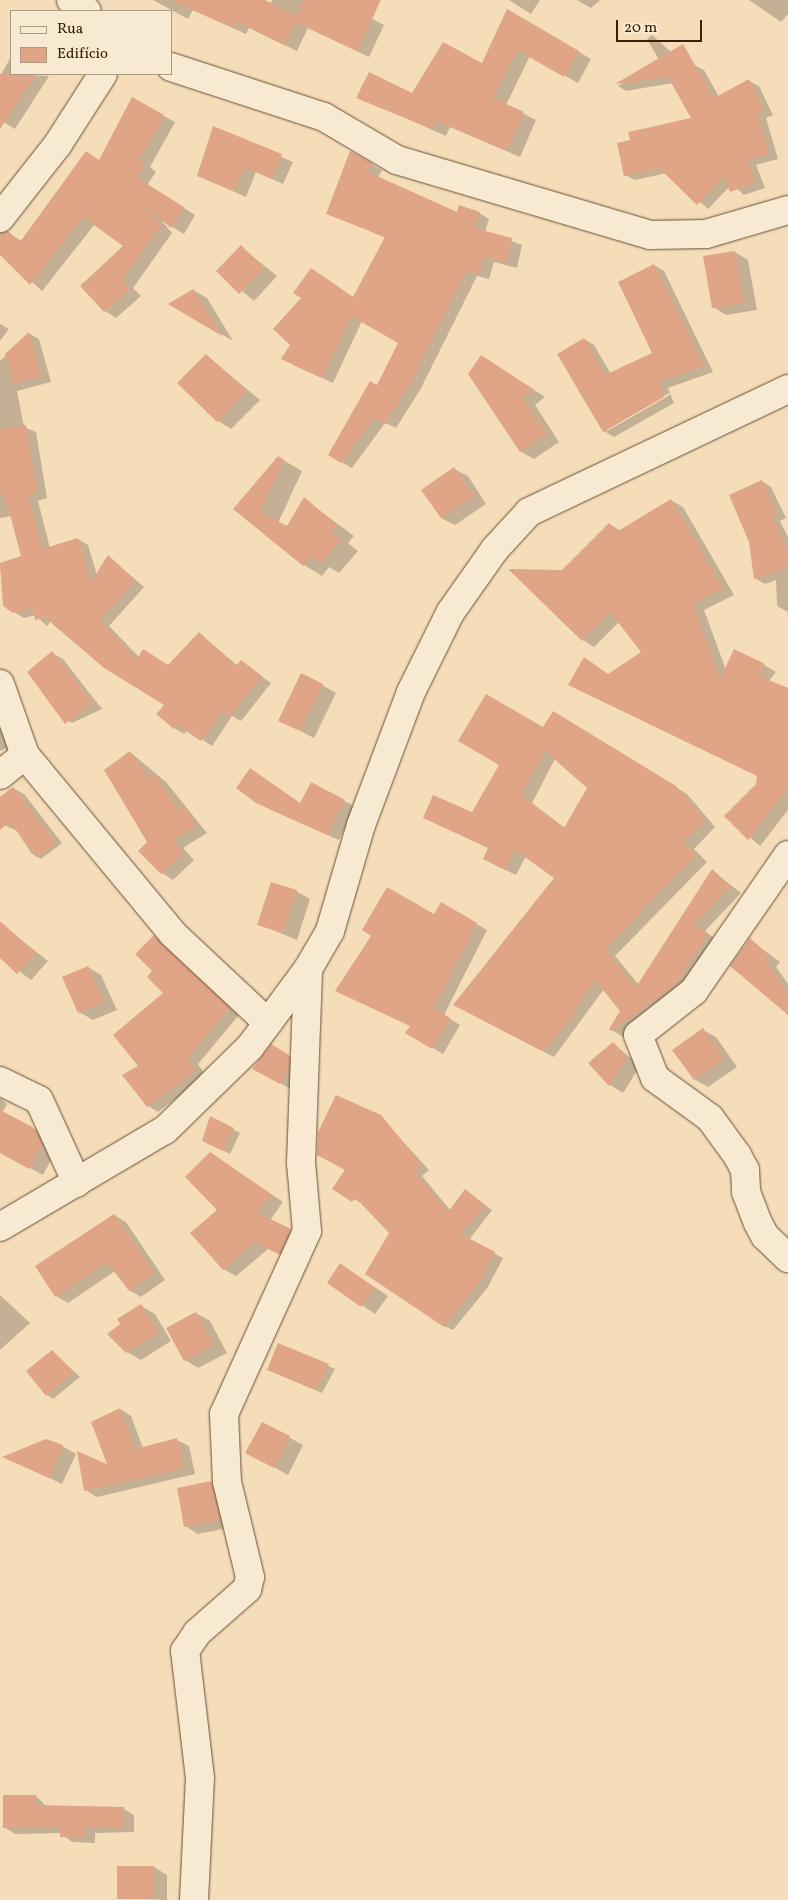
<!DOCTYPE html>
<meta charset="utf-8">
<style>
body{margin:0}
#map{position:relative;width:788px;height:1900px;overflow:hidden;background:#f5ddba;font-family:Vollkorn,serif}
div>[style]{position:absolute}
.shadow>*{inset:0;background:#0003}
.building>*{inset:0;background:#e0a586}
.roads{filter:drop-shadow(0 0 1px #674f32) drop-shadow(0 0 1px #674f32)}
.minor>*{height:28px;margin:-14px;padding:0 14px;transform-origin:14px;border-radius:14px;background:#f8e9d2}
span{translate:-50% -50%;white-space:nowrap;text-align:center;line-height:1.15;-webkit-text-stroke:4px #f8e9d2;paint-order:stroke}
.legend{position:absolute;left:10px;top:10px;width:162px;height:65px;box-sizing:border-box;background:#f8e9d2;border:1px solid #ab9980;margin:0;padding:6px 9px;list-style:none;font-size:15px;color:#382004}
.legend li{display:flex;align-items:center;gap:10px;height:25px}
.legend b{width:25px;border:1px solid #ab9980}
.scale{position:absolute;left:616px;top:20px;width:86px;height:22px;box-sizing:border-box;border:2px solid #382004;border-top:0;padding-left:6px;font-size:15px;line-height:18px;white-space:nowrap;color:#382004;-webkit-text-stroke:4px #f8e9d2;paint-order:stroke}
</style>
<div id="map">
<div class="shadow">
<div style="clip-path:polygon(153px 0,257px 0,270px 6px,272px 0,335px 0,384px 25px,369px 57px,308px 28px,297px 51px,249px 28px,246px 34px,193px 10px,188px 19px)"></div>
<div style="clip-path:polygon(509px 0,540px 0,531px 14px)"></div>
<div style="clip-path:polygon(577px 0,600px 0,591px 8px)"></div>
<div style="clip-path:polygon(749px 0,788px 0,788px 14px,781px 22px)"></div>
<div style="clip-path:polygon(508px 10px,591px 59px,578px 83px,530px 56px,506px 105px,536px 120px,520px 157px,450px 127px,446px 136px,358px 97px,412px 94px,482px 65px)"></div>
<div style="clip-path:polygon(652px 35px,689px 68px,694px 65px,704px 70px,719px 97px,749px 81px,759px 86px,773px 115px,766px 118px,778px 159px,756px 165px,765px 188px,744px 195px,732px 184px,708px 209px,667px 173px,635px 180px,625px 175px,631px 141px,693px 119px,673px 83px,626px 91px,618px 86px,659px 60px,647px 39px)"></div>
<div style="clip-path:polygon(11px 57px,11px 74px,49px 76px,15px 129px,0 120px,0 76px)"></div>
<div style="clip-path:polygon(133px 99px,175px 122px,150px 167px,156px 172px,147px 185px,195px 215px,184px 234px,161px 220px,172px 233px,133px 288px,141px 296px,116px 318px,105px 311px,125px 246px,95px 224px,42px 291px,0 253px,0 240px,8px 233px,22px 241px,100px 161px)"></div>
<div style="clip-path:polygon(214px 128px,293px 162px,283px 184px,256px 172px,246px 197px,198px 176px)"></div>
<div style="clip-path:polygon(350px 152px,382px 170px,378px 178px,458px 214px,479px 213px,489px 219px,485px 232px,522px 245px,517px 268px,494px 262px,489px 279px,477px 276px,420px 390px,396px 428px,385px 423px,352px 468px,329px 455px,377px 387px,400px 342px,362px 321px,333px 383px,293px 365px,292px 345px,321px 275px,354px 298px,386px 238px,328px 213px)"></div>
<div style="clip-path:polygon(241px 247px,277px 276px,254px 301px,218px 271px)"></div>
<div style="clip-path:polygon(735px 252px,748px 260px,757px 310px,726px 315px,713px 307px)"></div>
<div style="clip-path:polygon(evenodd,654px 265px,664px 271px,713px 372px,668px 388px,674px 403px,614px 437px,604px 431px,559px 354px,584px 339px,594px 345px,611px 374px,654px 353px,654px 265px,669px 393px,670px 395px,607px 431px,607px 428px,669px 393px)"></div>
<div style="clip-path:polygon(193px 290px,207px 298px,233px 341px,170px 304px)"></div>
<div style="clip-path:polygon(0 324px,9px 329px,0 341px)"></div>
<div style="clip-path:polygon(30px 334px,39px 339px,51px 382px,17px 391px,24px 427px,36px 432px,47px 498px,38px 501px,50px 548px,78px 539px,88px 545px,97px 575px,109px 557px,144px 587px,109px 626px,139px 657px,168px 666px,199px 633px,238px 666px,241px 662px,271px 683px,241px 721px,232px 716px,212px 746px,188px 730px,184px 734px,174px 728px,165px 705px,51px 621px,47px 626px,35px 615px,24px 618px,4px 606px,0 564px,22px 557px,12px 516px,0 518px,0 361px)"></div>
<div style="clip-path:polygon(206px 355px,260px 400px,231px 429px,218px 421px)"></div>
<div style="clip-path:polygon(494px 364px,545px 397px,535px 405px,559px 442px,534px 459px,521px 452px)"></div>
<div style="clip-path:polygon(278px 457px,302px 471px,278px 523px,288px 528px,304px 499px,354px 536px,348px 543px,358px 551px,339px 573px,329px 567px,322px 576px,304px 565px,235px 508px)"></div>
<div style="clip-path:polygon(454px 469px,468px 476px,486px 504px,455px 525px,441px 518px)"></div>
<div style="clip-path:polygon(762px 481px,771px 487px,786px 518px,780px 521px,788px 537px,788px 612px,777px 606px,776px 580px,765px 584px,755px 578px)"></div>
<div style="clip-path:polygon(671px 500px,683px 507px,734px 595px,704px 610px,726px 670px,764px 665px,776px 672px,769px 681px,788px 712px,788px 810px,760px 846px,726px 816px,757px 785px,758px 776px,609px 675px,643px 652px,619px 622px,594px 647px,583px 640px,563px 571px,609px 524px,621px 531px)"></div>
<div style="clip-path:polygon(52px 653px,63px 659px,102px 709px,72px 723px,61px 717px)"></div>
<div style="clip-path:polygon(322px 685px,336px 693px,314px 738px,279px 720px)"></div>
<div style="clip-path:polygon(0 718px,14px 745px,0 751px)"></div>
<div style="clip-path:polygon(evenodd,564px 719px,687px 794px,715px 827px,694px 849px,707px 862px,615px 956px,639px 985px,713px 871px,741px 893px,705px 931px,718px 941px,684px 994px,623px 1037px,610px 1029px,621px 1011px,604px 989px,554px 1057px,466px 1011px,556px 878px,526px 856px,516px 875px,495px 865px,489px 848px,424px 817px,473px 814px,544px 729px,564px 719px,555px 759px,589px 788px,565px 828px,532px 803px,555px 759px)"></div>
<div style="clip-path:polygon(130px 752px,166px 782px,207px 833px,183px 848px,194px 860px,173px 880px,162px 873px,149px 842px)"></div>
<div style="clip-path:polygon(250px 770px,301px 804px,311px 784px,356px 807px,339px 840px,269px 809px)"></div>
<div style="clip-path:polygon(13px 788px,24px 794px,62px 843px,41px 859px,31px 853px,17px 831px,0 823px,0 799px)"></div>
<div style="clip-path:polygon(296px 891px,310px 899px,297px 940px,258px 924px)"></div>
<div style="clip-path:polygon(442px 904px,487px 930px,444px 1015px,460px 1025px,443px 1054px,407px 1033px,411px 1026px,373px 935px,435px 915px)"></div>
<div style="clip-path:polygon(6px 928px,48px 961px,31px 980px,0 957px,0 935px)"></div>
<div style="clip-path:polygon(154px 937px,239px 1015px,198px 1064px,206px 1076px,158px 1112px,148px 1106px,140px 1067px,165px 993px,154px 971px)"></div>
<div style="clip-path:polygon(750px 940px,780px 962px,776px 967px,788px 984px,788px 1013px)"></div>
<div style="clip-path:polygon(88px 967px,101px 975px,117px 1010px,93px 1020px,79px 1012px)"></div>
<div style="clip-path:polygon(703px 1030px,716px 1037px,737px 1067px,708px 1087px,694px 1079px)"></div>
<div style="clip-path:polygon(613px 1043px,640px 1066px,623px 1093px,610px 1085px)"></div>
<div style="clip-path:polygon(272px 1046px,302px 1064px,294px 1091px,254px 1068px)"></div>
<div style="clip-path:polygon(0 1098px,7px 1104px,0 1117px)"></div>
<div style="clip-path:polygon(380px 1116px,429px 1170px,422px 1176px,451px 1211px,466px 1191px,492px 1210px,469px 1240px,503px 1258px,488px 1287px,453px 1330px,444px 1326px,390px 1233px,363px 1204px,333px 1188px)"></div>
<div style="clip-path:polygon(211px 1118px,240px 1133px,230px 1154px,210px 1144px)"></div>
<div style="clip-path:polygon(34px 1129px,48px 1137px,55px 1152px,43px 1175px,0 1152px,0 1134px)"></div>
<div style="clip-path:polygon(210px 1153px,283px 1202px,270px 1220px,302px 1237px,292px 1260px,268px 1249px,236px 1276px,223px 1269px)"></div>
<div style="clip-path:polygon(114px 1215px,126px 1222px,165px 1280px,141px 1297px,129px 1290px,115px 1271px,68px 1303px,56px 1296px)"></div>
<div style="clip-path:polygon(341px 1265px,388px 1296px,375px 1314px,329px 1283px)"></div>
<div style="clip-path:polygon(0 1295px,30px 1323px,0 1350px)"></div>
<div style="clip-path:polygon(141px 1306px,155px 1314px,171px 1341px,141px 1360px,127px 1352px)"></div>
<div style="clip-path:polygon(196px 1313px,210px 1321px,227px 1353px,198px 1368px,185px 1360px)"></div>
<div style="clip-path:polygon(279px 1344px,335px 1369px,322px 1393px,275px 1373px)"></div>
<div style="clip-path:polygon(52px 1351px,80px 1377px,53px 1399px,47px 1395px)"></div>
<div style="clip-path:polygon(120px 1409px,131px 1416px,143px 1448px,177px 1440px,189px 1446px,195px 1474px,97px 1497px,85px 1490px,110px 1467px)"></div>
<div style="clip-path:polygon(263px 1423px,303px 1445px,288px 1475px,261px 1460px)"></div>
<div style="clip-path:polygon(62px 1446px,76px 1454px,62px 1484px,5px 1457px)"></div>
<div style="clip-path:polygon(211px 1483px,225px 1491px,233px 1527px,198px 1534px,185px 1526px)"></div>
<div style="clip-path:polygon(36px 1796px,46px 1806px,124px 1809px,134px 1815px,134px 1832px,95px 1833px,95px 1843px,72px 1842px,61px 1833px,15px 1834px,4px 1827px)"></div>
<div style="clip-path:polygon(154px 1867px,167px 1875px,167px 1900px,118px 1898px)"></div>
</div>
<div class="building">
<div style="clip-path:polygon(170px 0,265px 0,296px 15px,303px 0,381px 0,357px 51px,295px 22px,284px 45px,236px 21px,233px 28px)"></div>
<div style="clip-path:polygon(507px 9px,579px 51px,564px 77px,517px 50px,493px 98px,524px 112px,507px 151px,437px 121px,432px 129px,356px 98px,369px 72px,412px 93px,443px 42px,482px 63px)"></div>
<div style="clip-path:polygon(683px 44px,714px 98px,749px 79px,764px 109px,757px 113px,769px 154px,747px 160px,756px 182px,730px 192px,724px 176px,697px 205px,659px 168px,624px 176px,617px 143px,630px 140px,628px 132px,691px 118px,668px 77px,615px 84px)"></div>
<div style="clip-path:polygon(0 74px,36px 74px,0 129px)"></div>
<div style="clip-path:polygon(132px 97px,164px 115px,139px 160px,145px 164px,136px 177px,184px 207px,171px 228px,145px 207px,161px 225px,122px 280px,130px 289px,104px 312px,80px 286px,123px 246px,83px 217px,30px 285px,0 255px,0 233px,8px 231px,20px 242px,86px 151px,99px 160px)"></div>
<div style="clip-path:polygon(213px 126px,282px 154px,272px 179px,244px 167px,234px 191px,197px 176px)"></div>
<div style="clip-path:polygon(350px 151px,372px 163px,368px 172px,457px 212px,459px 205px,480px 212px,474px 228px,512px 238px,506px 263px,483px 257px,479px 274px,466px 271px,410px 384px,385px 424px,374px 418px,341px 463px,328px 455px,370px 381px,377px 385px,398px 343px,351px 316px,322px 378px,281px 359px,290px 345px,273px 329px,301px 298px,293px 293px,311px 268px,353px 297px,385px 237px,326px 214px)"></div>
<div style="clip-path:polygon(241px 245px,264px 268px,239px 294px,216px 271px)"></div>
<div style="clip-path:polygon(735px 251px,744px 303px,712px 308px,703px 256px)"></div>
<div style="clip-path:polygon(654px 264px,704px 366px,659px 382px,664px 397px,603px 432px,557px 354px,584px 338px,605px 375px,652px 353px,618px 282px)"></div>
<div style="clip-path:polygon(193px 289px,222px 336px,168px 304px)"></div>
<div style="clip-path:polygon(29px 332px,41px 377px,14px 384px,5px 354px)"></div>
<div style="clip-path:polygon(206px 354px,247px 391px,217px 422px,177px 383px)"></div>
<div style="clip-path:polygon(481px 355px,533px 389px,523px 398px,547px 434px,520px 452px,468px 374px)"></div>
<div style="clip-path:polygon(26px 425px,37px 492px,28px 495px,42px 549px,78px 538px,91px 582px,108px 555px,135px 580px,100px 620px,137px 659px,143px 649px,168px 665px,199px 632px,236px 666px,241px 660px,262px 676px,230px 716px,222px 711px,201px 741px,177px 725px,174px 729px,156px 714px,164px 705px,104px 668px,42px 615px,36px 621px,31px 608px,13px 613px,3px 606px,0 563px,21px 556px,7px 503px,0 492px,0 429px)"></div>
<div style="clip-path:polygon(278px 456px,284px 460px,260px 512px,287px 526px,304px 497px,337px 525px,331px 532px,341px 540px,320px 564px,311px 556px,303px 566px,233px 509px)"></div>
<div style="clip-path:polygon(454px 467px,474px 496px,441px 518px,421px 490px)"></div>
<div style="clip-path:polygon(762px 480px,777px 513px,772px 516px,788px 551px,788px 567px,754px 579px,749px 542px,729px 495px)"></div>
<div style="clip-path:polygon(671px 499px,723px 588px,693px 604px,720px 679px,734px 649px,765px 664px,759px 676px,788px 688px,788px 788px,748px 840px,724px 816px,756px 784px,757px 776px,568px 685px,584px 657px,608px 674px,641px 652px,610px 612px,582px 641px,508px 569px,562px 570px,609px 523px,618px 531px)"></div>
<div style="clip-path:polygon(52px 651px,92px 703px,65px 724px,27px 672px)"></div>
<div style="clip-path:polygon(301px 673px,323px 684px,300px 731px,278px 721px)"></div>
<div style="clip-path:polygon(evenodd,486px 694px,543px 727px,553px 711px,676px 786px,705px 820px,683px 842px,697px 854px,605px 949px,636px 987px,712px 869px,730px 886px,695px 924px,708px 934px,672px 988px,611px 1031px,609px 1029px,620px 1011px,595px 980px,564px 1028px,542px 1051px,453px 1005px,554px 878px,515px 850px,505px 870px,483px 859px,488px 848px,423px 818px,433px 795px,472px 812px,499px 765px,458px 741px,486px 694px,545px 751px,587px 788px,564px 828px,521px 795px,545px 751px)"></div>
<div style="clip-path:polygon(130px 751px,149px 778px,155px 774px,179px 811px,184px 807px,196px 826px,172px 841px,184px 853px,161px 874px,138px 851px,147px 842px,104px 770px)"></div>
<div style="clip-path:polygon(250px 768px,300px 803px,311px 782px,345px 800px,327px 835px,256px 803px,236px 788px)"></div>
<div style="clip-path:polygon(13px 787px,57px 844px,36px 857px,10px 822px,0 830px,0 797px)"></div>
<div style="clip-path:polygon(271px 882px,297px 890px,283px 933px,257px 925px)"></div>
<div style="clip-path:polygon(387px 887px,434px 914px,441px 902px,477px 923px,434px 1008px,450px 1018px,432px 1049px,405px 1033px,410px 1026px,335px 991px,371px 936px,362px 930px)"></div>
<div style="clip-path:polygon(0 921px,36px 953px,17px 974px,0 958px)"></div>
<div style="clip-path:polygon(154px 935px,229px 1008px,188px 1058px,197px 1070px,147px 1107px,122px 1075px,138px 1066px,113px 1035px,163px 993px,147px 977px,152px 971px,135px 954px)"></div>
<div style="clip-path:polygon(750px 938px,769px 955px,765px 960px,788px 993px,788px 1015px,730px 966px)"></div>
<div style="clip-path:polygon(88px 966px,104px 1002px,78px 1013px,62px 977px)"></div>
<div style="clip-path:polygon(703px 1028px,724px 1059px,694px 1080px,672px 1050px)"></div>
<div style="clip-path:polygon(613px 1042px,627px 1058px,609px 1086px,588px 1063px)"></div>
<div style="clip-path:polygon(271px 1044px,289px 1055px,289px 1068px,280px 1084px,252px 1069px)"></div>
<div style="clip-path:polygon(336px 1095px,381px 1115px,422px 1165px,414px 1171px,448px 1212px,465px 1189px,485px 1205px,461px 1234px,495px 1252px,479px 1282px,444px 1327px,365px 1274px,389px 1233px,355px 1197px,352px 1202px,332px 1189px,345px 1170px,317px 1155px,318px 1132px)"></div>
<div style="clip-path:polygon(0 1110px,34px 1128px,42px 1144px,29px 1169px,0 1153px)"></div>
<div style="clip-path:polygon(210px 1116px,234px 1128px,223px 1151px,202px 1141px)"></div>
<div style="clip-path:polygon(210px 1152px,271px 1194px,258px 1213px,291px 1229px,279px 1254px,254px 1242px,223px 1270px,190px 1233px,217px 1210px,185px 1177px)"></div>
<div style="clip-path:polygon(114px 1214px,154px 1273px,129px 1291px,107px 1262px,55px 1297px,35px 1266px)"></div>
<div style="clip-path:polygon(340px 1263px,375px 1288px,361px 1307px,327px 1283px)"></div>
<div style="clip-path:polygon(141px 1304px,159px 1333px,126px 1353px,107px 1334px,120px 1324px,117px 1319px)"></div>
<div style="clip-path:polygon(196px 1312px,214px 1345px,184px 1361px,166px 1328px)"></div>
<div style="clip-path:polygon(278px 1343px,329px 1364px,316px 1390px,267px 1370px)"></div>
<div style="clip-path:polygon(52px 1350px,74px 1372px,46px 1396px,26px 1371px)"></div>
<div style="clip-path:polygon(120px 1408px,135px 1449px,177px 1438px,184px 1468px,84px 1491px,77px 1451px,107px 1464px,91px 1422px)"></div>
<div style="clip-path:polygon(262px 1422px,290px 1436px,274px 1468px,245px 1453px)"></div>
<div style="clip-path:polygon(46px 1439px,63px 1445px,49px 1478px,2px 1457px)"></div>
<div style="clip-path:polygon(211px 1481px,220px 1520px,184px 1527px,177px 1488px)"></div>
<div style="clip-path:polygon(3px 1795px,36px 1795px,36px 1805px,124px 1807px,124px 1827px,85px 1827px,84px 1838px,60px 1837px,60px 1827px,3px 1828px)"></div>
<div style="clip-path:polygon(117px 1866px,154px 1866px,154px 1899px,117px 1899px)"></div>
</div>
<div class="roads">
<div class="minor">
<div style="left:71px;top:0;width:19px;rotate:35deg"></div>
<div style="left:171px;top:67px;width:161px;rotate:18.1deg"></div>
<div style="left:324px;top:117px;width:85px;rotate:30.5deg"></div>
<div style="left:397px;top:160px;width:264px;rotate:16.5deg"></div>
<div style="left:650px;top:235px;width:56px;rotate:-1deg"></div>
<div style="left:706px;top:234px;width:85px;rotate:-16.3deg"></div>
<div style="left:0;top:218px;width:94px;rotate:-51.9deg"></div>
<div style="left:58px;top:144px;width:83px;rotate:-57.3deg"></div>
<div style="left:0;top:684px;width:75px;rotate:70.6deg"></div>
<div style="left:25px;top:755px;width:232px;rotate:50.4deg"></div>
<div style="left:173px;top:934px;width:130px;rotate:43.1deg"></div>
<div style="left:0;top:775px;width:32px;rotate:-39deg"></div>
<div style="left:788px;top:855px;width:165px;rotate:124.7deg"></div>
<div style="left:694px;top:991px;width:71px;rotate:141.8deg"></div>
<div style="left:638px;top:1035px;width:46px;rotate:68.4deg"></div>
<div style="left:655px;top:1078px;width:68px;rotate:36deg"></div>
<div style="left:710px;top:1118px;width:46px;rotate:53.9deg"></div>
<div style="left:737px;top:1155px;width:17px;rotate:62deg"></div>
<div style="left:745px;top:1170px;width:22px;rotate:87deg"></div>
<div style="left:746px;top:1192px;width:33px;rotate:69deg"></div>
<div style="left:758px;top:1223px;width:15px;rotate:62deg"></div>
<div style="left:765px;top:1236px;width:32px;rotate:44deg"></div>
<div style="left:0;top:1081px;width:43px;rotate:26deg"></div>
<div style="left:39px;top:1100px;width:91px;rotate:65.4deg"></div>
<div style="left:0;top:1227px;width:191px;rotate:-30.5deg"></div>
<div style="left:165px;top:1130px;width:119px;rotate:-44.3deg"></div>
<div style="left:250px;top:1047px;width:97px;rotate:-53.4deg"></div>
<div style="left:308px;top:969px;width:44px;rotate:-59.9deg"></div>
<div style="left:330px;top:931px;width:110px;rotate:-73.7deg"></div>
<div style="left:361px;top:825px;width:142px;rotate:-69.4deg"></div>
<div style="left:411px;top:692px;width:88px;rotate:-63.7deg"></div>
<div style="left:450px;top:613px;width:78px;rotate:-54.9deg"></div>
<div style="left:495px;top:549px;width:50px;rotate:-47.4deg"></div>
<div style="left:529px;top:512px;width:287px;rotate:-25.4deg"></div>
<div style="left:194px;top:1900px;width:122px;rotate:-87.2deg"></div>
<div style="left:200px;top:1778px;width:128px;rotate:-96.7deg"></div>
<div style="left:185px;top:1651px;width:22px;rotate:-56deg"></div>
<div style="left:197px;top:1633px;width:67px;rotate:-41.3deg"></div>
<div style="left:247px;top:1589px;width:12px;rotate:-76deg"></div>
<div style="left:250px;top:1577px;width:98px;rotate:-103.6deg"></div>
<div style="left:227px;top:1482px;width:68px;rotate:-92.5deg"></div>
<div style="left:224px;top:1414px;width:201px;rotate:-65.6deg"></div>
<div style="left:307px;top:1231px;width:68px;rotate:-95deg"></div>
<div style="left:301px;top:1163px;width:194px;rotate:-87.9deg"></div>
</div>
</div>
<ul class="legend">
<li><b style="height:6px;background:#f8e9d2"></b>Rua</li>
<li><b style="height:14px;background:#e0a586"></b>Edifício</li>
</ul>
<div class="scale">20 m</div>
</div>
